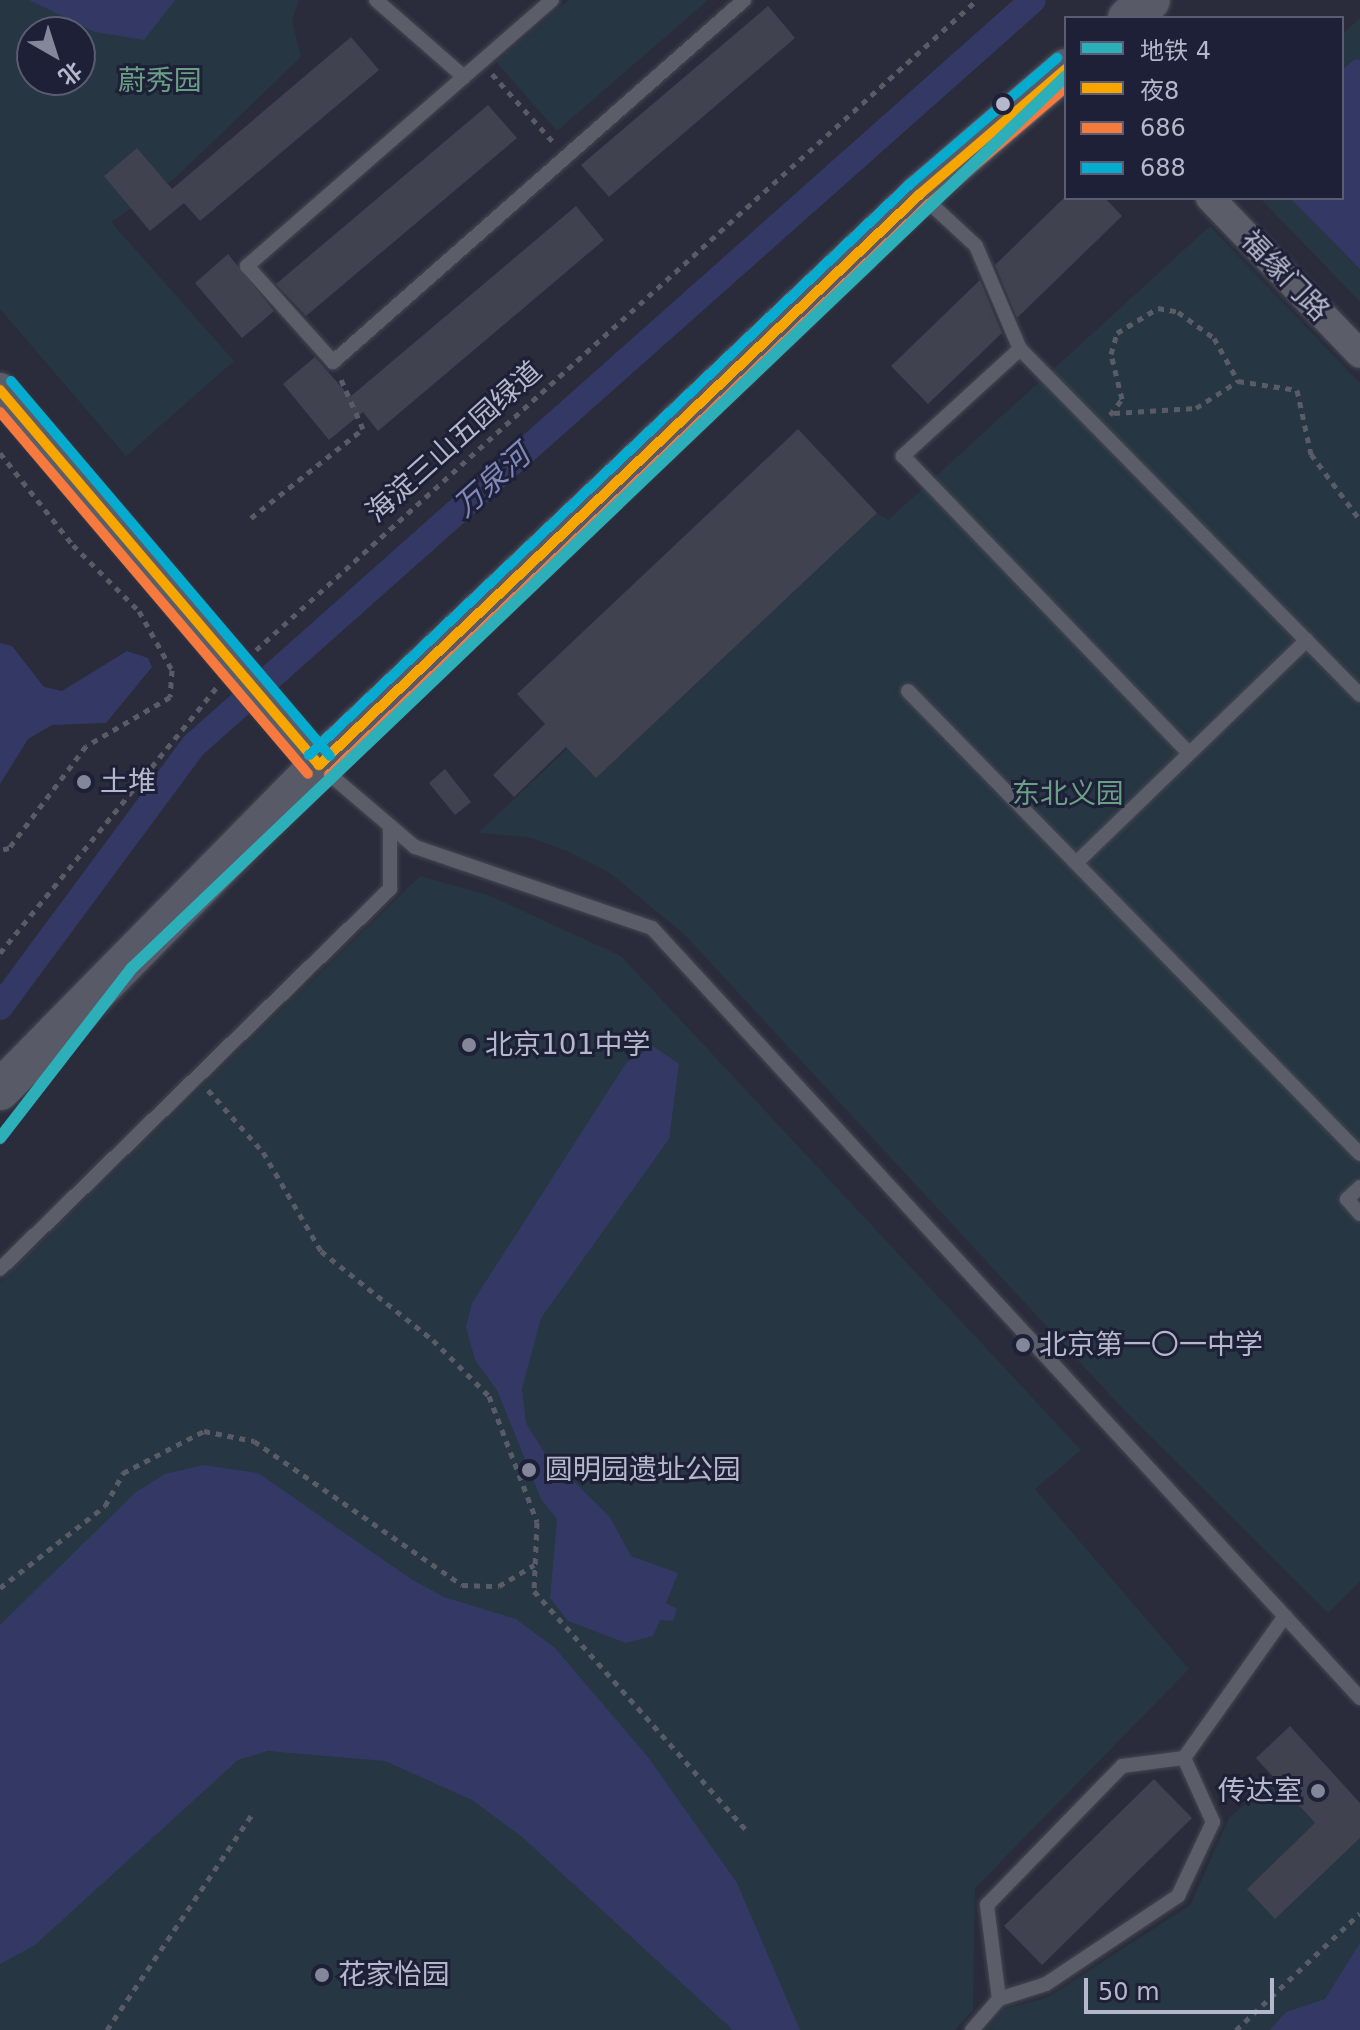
<!DOCTYPE html>
<meta charset="utf-8">
<style>
body{margin:0}
#map{position:relative;width:1360px;height:2030px;overflow:hidden;background:#2a2c3b;font-family:"DejaVu Sans","Noto Sans SC",sans-serif}
div>[style]{position:absolute}
.green>*{inset:0;background:#263642}
.water>*{inset:0;background:#333964}
.canal>*{height:26px;margin:-13px;padding:0 13px;transform-origin:13px;border-radius:13px;background:#333964}
.building>*{inset:0;background:#404250}
.path>*{height:5px;margin-top:-2.5px;transform-origin:0;background:repeating-linear-gradient(90deg,#595c66 0 6px,transparent 0 12px)}
.roads{filter:drop-shadow(0 0 2px #454752) drop-shadow(0 0 2px #454752)}
.service>*{height:14px;margin:-7px;padding:0 7px;transform-origin:7px;border-radius:7px;background:#5b5d69}
.minor>*{height:28px;margin:-14px;padding:0 14px;transform-origin:14px;border-radius:14px;background:#5b5d69}
.tertiary>*{height:34px;margin:-17px;padding:0 17px;transform-origin:17px;border-radius:17px;background:#5b5d69}
.secondary>*{height:40px;margin:-20px;padding:0 20px;transform-origin:20px;border-radius:20px;background:#595a67}
.bus-1>*{height:10px;margin:-5px;padding:0 5px;transform-origin:5px;border-radius:5px;background:#f7a600}
.bus-2>*{height:10px;margin:-5px;padding:0 5px;transform-origin:5px;border-radius:5px;background:#f6793e}
.bus-3>*{height:10px;margin:-5px;padding:0 5px;transform-origin:5px;border-radius:5px;background:#06acd0}
.metro-1>*{height:12px;margin:-6px;padding:0 6px;transform-origin:6px;border-radius:6px;background:#2dafb9}
.dots>*{width:22px;height:22px;translate:-50% -50%;box-sizing:border-box;border:4px solid #1d2037;border-radius:50%}
span{translate:-50% -50%;white-space:nowrap;text-align:center;line-height:1.15;-webkit-text-stroke:6px #1d2037;paint-order:stroke}
.park-label{font-size:28px;color:#6a9f85}
.street-label{font-size:28px;color:#b5b7cc}
.poi-label{font-size:28px;color:#b5b7cc}
.left{translate:0 -50%;text-align:left}
.right{translate:-100% -50%;text-align:right}
.water-label{font-size:30px;color:#8189ba;font-style:italic}
.legend{position:absolute;left:1064px;top:16px;width:280px;height:184px;box-sizing:border-box;background:#1d2037;border:2px solid #5a5c73;margin:0;padding:10px 14px;list-style:none;font-size:24px;color:#b5b7cc}
.legend li{display:flex;align-items:center;gap:16px;height:40px}
.legend b{width:40px;border:2px solid #5a5c73}
.north{position:absolute;left:16px;top:16px;width:80px;height:80px;box-sizing:border-box;background:#1d2037;border:2px solid #5a5c73;border-radius:50%;rotate:141deg;font-size:22px;font-weight:700;line-height:32px;text-align:center;color:#b5b7cc}
.north::after{content:'';display:block;margin:auto;width:28px;height:36px;background:#848699;clip-path:polygon(50% 0,100% 100%,50% 72%,0 100%)}
.scale{position:absolute;left:1084px;top:1978px;width:190px;height:36px;box-sizing:border-box;border:4px solid #b5b7cc;border-top:0;padding-left:10px;font-size:24px;line-height:28px;white-space:nowrap;color:#b5b7cc;-webkit-text-stroke:6px #1d2037;paint-order:stroke}
</style>
<div id="map">
<div class="green">
<div style="clip-path:polygon(evenodd,0 0,299px 0,292px 20px,301px 57px,176px 177px,111px 222px,234px 361px,126px 456px,0 309px,0 0,32px 32px,80px 32px,80px 80px,32px 80px,32px 32px)"></div>
<div style="clip-path:polygon(568px 0,708px 0,557px 131px,496px 62px)"></div>
<div style="clip-path:polygon(1360px 18px,1360px 302px,1260px 198px,1342px 198px,1342px 35px)"></div>
<div style="clip-path:polygon(1210px 226px,1360px 383px,1360px 1581px,1328px 1613px,1123px 1409px,684px 934px,610px 873px,567px 851px,528px 837px,478px 833px,568px 748px,596px 778px,877px 513px,888px 520px)"></div>
<div style="clip-path:polygon(420px 876px,488px 895px,621px 956px,1081px 1450px,1035px 1489px,1189px 1669px,975px 1888px,973px 2010px,955px 2030px,0 2030px,0 1282px)"></div>
<div style="clip-path:polygon(1275px 1779px,1342px 1853px,1360px 1838px,1360px 2030px,986px 2030px,1004px 2009px,1048px 1997px,1190px 1905px,1229px 1818px)"></div>
</div>
<div class="water">
<div style="clip-path:polygon(29px 0,175px 0,144px 40px,95px 32px)"></div>
<div style="clip-path:polygon(1355px 59px,1360px 60px,1360px 269px,1290px 198px,1342px 198px,1342px 70px)"></div>
<div style="clip-path:polygon(0 643px,12px 646px,44px 687px,62px 691px,127px 651px,148px 658px,152px 667px,106px 723px,52px 725px,28px 739px,0 784px)"></div>
<div style="clip-path:polygon(653px 1046px,679px 1064px,669px 1139px,541px 1318px,522px 1389px,526px 1423px,544px 1452px,610px 1517px,631px 1556px,678px 1573px,666px 1603px,677px 1609px,673px 1621px,660px 1620px,653px 1636px,626px 1643px,568px 1621px,550px 1598px,557px 1519px,541px 1499px,497px 1390px,475px 1360px,466px 1327px,472px 1303px,626px 1063px)"></div>
<div style="clip-path:polygon(203px 1465px,258px 1473px,411px 1579px,444px 1597px,516px 1619px,555px 1648px,648px 1757px,737px 1883px,800px 2030px,733px 2030px,521px 1836px,472px 1800px,385px 1761px,268px 1751px,238px 1760px,35px 1945px,0 1964px,0 1625px,136px 1492px,165px 1474px)"></div>
<div style="clip-path:polygon(1360px 1943px,1360px 2030px,1270px 2030px,1286px 2012px,1325px 1999px)"></div>
</div>
<div class="canal">
<div style="left:0;top:1007px;width:325px;rotate:-53.5deg"></div>
<div style="left:193px;top:746px;width:1123px;rotate:-41.61deg"></div>
</div>
<div class="building">
<div style="clip-path:polygon(768px 6px,795px 38px,609px 197px,581px 165px)"></div>
<div style="clip-path:polygon(351px 37px,379px 70px,200px 221px,184px 203px,150px 231px,104px 176px,137px 148px,172px 189px)"></div>
<div style="clip-path:polygon(488px 105px,517px 138px,306px 316px,276px 284px)"></div>
<div style="clip-path:polygon(1064px 198px,1105px 198px,1122px 216px,1017px 318px,995px 265px)"></div>
<div style="clip-path:polygon(576px 206px,604px 240px,378px 431px,363px 412px,329px 440px,283px 384px,315px 357px,350px 397px)"></div>
<div style="clip-path:polygon(228px 254px,274px 311px,242px 338px,195px 283px)"></div>
<div style="clip-path:polygon(980px 280px,1002px 333px,928px 404px,891px 366px)"></div>
<div style="clip-path:polygon(798px 429px,877px 513px,596px 778px,566px 747px,514px 797px,493px 775px,545px 724px,517px 694px)"></div>
<div style="clip-path:polygon(445px 769px,471px 802px,455px 815px,429px 783px)"></div>
<div style="clip-path:polygon(1290px 1726px,1360px 1803px,1360px 1838px,1275px 1919px,1247px 1889px,1315px 1823px,1256px 1758px)"></div>
<div style="clip-path:polygon(1154px 1779px,1192px 1818px,1042px 1965px,1004px 1926px)"></div>
</div>
<div class="path">
<div style="left:492px;top:74px;width:94px;rotate:48deg"></div>
<div style="left:1114px;top:413px;width:82px;rotate:-3.5deg"></div>
<div style="left:1196px;top:408px;width:50px;rotate:-32.7deg"></div>
<div style="left:1110px;top:415px;width:20px;rotate:-53deg"></div>
<div style="left:1122px;top:399px;width:46px;rotate:-103.7deg"></div>
<div style="left:1111px;top:354px;width:22px;rotate:-74deg"></div>
<div style="left:1117px;top:333px;width:48px;rotate:-31.4deg"></div>
<div style="left:1158px;top:308px;width:20px;rotate:11deg"></div>
<div style="left:1178px;top:312px;width:44px;rotate:35.8deg"></div>
<div style="left:1214px;top:338px;width:49px;rotate:60.8deg"></div>
<div style="left:1238px;top:381px;width:60px;rotate:8.7deg"></div>
<div style="left:1297px;top:390px;width:66px;rotate:77.7deg"></div>
<div style="left:1311px;top:454px;width:82px;rotate:53.4deg"></div>
<div style="left:0;top:453px;width:117px;rotate:51.6deg"></div>
<div style="left:73px;top:545px;width:93px;rotate:45deg"></div>
<div style="left:139px;top:611px;width:68px;rotate:60.8deg"></div>
<div style="left:172px;top:670px;width:27px;rotate:94deg"></div>
<div style="left:170px;top:697px;width:97px;rotate:149.7deg"></div>
<div style="left:86px;top:746px;width:128px;rotate:127deg"></div>
<div style="left:9px;top:848px;width:9px;rotate:167deg"></div>
<div style="left:251px;top:518px;width:143px;rotate:-38.5deg"></div>
<div style="left:363px;top:429px;width:57px;rotate:-113.9deg"></div>
<div style="left:256px;top:650px;width:971px;rotate:-42.04deg"></div>
<div style="left:0;top:953px;width:343px;rotate:-50.8deg"></div>
<div style="left:208px;top:1090px;width:83px;rotate:48.4deg"></div>
<div style="left:263px;top:1152px;width:115px;rotate:59.6deg"></div>
<div style="left:321px;top:1251px;width:143px;rotate:38.5deg"></div>
<div style="left:433px;top:1340px;width:79px;rotate:45deg"></div>
<div style="left:489px;top:1396px;width:135px;rotate:69.1deg"></div>
<div style="left:537px;top:1522px;width:69px;rotate:92.5deg"></div>
<div style="left:534px;top:1591px;width:318px;rotate:48.4deg"></div>
<div style="left:0;top:1588px;width:133px;rotate:-38deg"></div>
<div style="left:105px;top:1506px;width:38px;rotate:-61deg"></div>
<div style="left:123px;top:1473px;width:91px;rotate:-27.4deg"></div>
<div style="left:204px;top:1431px;width:51px;rotate:11.3deg"></div>
<div style="left:254px;top:1441px;width:253px;rotate:34.7deg"></div>
<div style="left:462px;top:1585px;width:37px;rotate:2deg"></div>
<div style="left:499px;top:1586px;width:41px;rotate:-31deg"></div>
<div style="left:107px;top:2030px;width:262px;rotate:-56.1deg"></div>
<div style="left:1236px;top:2030px;width:170px;rotate:-43.3deg"></div>
</div>
<div class="roads">
<div class="service">
<div style="left:376px;top:0;width:117px;rotate:41.2deg"></div>
<div style="left:552px;top:0;width:405px;rotate:138.9deg"></div>
<div style="left:247px;top:266px;width:129px;rotate:48.1deg"></div>
<div style="left:333px;top:362px;width:548px;rotate:-41.37deg"></div>
<div style="left:921px;top:195px;width:75px;rotate:42.8deg"></div>
<div style="left:976px;top:246px;width:112px;rotate:66.9deg"></div>
<div style="left:1020px;top:349px;width:485px;rotate:45.5deg"></div>
<div style="left:1020px;top:349px;width:159px;rotate:137.6deg"></div>
<div style="left:903px;top:456px;width:412px;rotate:46.1deg"></div>
<div style="left:908px;top:691px;width:647px;rotate:45.69deg"></div>
<div style="left:321px;top:767px;width:123px;rotate:40.4deg"></div>
<div style="left:415px;top:847px;width:250px;rotate:18.9deg"></div>
<div style="left:652px;top:928px;width:1046px;rotate:47.4deg"></div>
<div style="left:1076px;top:863px;width:321px;rotate:-44deg"></div>
<div style="left:1360px;top:1187px;width:18px;rotate:137deg"></div>
<div style="left:1347px;top:1199px;width:20px;rotate:49deg"></div>
<div style="left:0;top:1269px;width:545px;rotate:-44.26deg"></div>
<div style="left:390px;top:889px;width:63px;rotate:-90deg"></div>
<div style="left:999px;top:1999px;width:95px;rotate:-97.3deg"></div>
<div style="left:987px;top:1905px;width:194px;rotate:-45.8deg"></div>
<div style="left:1122px;top:1766px;width:63px;rotate:-7.4deg"></div>
<div style="left:972px;top:2030px;width:41px;rotate:-48.9deg"></div>
<div style="left:999px;top:1999px;width:49px;rotate:-17.7deg"></div>
<div style="left:1046px;top:1984px;width:159px;rotate:-33.7deg"></div>
<div style="left:1178px;top:1896px;width:82px;rotate:-64.7deg"></div>
<div style="left:1213px;top:1822px;width:70px;rotate:-114.4deg"></div>
<div style="left:1184px;top:1758px;width:174px;rotate:-54.6deg"></div>
</div>
<div class="minor">
<div style="left:1210px;top:198px;width:216px;rotate:46.1deg"></div>
</div>
<div class="tertiary">
<div style="left:0;top:390px;width:492px;rotate:49.6deg"></div>
</div>
<div class="secondary">
<div style="left:1128px;top:18px;width:28px;rotate:-39deg"></div>
<div style="left:0;top:1090px;width:455px;rotate:-45.5deg"></div>
<div style="left:319px;top:765px;width:829px;rotate:-43.53deg"></div>
<div style="left:920px;top:194px;width:192px;rotate:-40.6deg"></div>
</div>
</div>
<div class="bus-1">
<div style="left:0;top:390px;width:492px;rotate:49.6deg"></div>
<div style="left:319px;top:765px;width:829px;rotate:-43.53deg"></div>
<div style="left:920px;top:194px;width:192px;rotate:-40.6deg"></div>
</div>
<div class="bus-2">
<div style="left:0;top:412px;width:475px;rotate:49.6deg"></div>
<div style="left:329px;top:775px;width:828px;rotate:-43.58deg"></div>
<div style="left:929px;top:204px;width:180px;rotate:-40.5deg"></div>
</div>
<div class="bus-3">
<div style="left:11px;top:381px;width:492px;rotate:49.6deg"></div>
<div style="left:309px;top:755px;width:829px;rotate:-43.53deg"></div>
<div style="left:910px;top:184px;width:194px;rotate:-40.6deg"></div>
</div>
<div class="metro-1">
<div style="left:0;top:1138px;width:215px;rotate:-52.2deg"></div>
<div style="left:132px;top:968px;width:1292px;rotate:-43.68deg"></div>
</div>
<div class="dots">
<div style="left:1003px;top:104px;background:#b5b7cc"></div>
<div style="left:84px;top:782px;background:#848699"></div>
<div style="left:469px;top:1045px;background:#848699"></div>
<div style="left:1023px;top:1345px;background:#848699"></div>
<div style="left:529px;top:1470px;background:#848699"></div>
<div style="left:1318px;top:1791px;background:#848699"></div>
<div style="left:322px;top:1975px;background:#848699"></div>
</div>
<div class="park-label">
<span style="left:160px;top:81px">蔚秀园</span>
<span style="left:1068px;top:794px">东北义园</span>
</div>
<div class="street-label">
<span style="left:1285px;top:276px;rotate:46deg">福缘门路</span>
<span style="left:454px;top:442px;rotate:-42deg">海淀三山五园绿道</span>
</div>
<div class="poi-label">
<span class="left" style="left:100px;top:782px">土堆</span>
<span class="left" style="left:485px;top:1045px">北京101中学</span>
<span class="left" style="left:1039px;top:1345px">北京第一〇一中学</span>
<span class="left" style="left:545px;top:1470px">圆明园遗址公园</span>
<span class="right" style="left:1302px;top:1791px">传达室</span>
<span class="left" style="left:338px;top:1975px">花家怡园</span>
</div>
<div class="water-label">
<span style="left:492px;top:481px;rotate:-42deg">万泉河</span>
</div>
<ul class="legend">
<li><b style="height:10px;background:#2dafb9"></b>地铁 4</li>
<li><b style="height:10px;background:#f7a600"></b>夜8</li>
<li><b style="height:10px;background:#f6793e"></b>686</li>
<li><b style="height:10px;background:#06acd0"></b>688</li>
</ul>
<div class="north">北</div>
<div class="scale">50 m</div>
</div>
